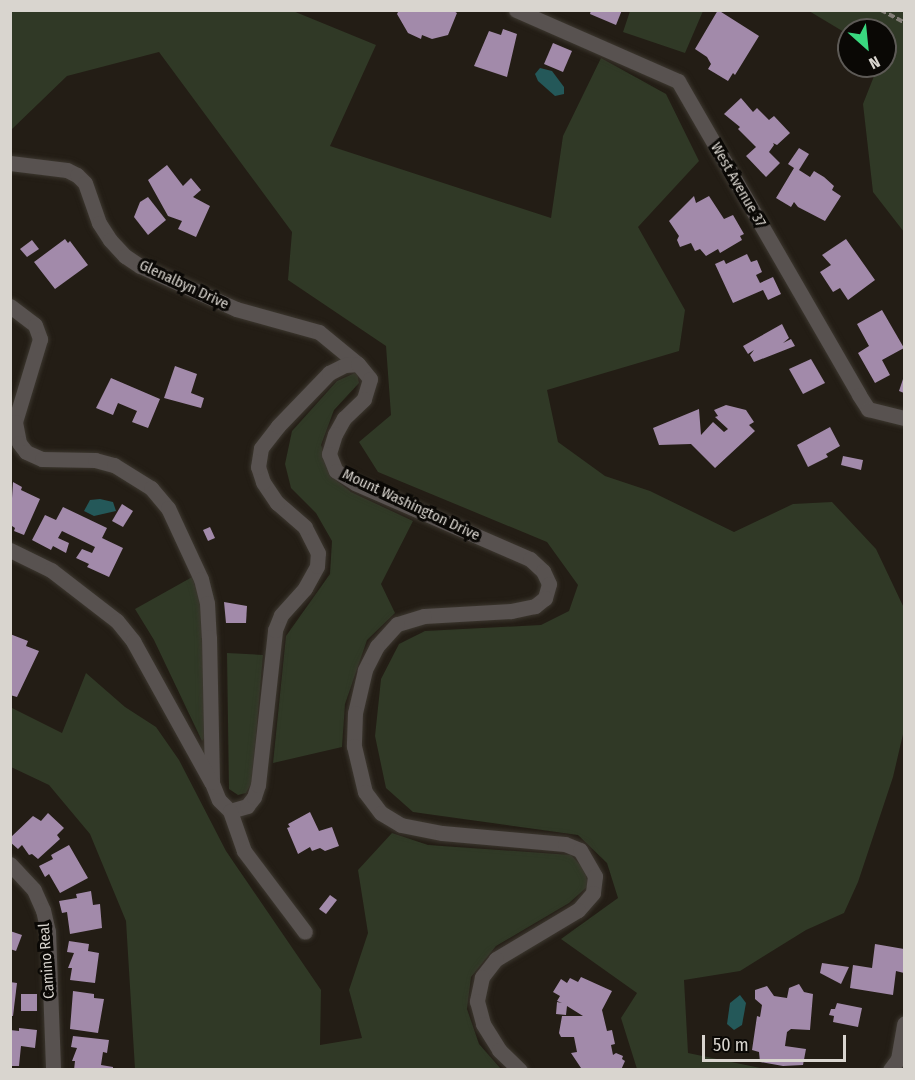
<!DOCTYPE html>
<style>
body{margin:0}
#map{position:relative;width:915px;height:1080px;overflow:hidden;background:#231d15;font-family:"Fira Sans Condensed",sans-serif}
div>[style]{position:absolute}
.green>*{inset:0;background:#303926}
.water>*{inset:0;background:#245859}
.building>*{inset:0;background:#a28aaa}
.path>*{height:4px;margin-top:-2px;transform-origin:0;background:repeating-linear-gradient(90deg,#827d77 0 6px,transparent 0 9px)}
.roads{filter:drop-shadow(0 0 2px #3c372f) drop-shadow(0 0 2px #3c372f)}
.minor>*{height:15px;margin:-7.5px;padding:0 7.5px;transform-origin:7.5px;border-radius:7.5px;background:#585250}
span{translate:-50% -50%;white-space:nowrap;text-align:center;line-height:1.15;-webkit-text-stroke:6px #0a0805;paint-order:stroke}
.street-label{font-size:15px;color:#d9d5cf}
.frame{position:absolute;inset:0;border:12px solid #d9d5cf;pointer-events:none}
.north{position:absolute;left:837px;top:18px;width:60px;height:60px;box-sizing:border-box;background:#0a0805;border:2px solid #5d5a56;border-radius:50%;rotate:153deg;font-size:16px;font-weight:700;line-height:24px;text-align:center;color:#d9d5cf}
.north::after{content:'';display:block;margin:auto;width:21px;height:27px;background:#39d87f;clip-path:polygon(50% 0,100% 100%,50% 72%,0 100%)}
.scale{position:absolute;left:702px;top:1035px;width:144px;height:27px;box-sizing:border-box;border:3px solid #d9d5cf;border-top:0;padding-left:8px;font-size:18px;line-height:21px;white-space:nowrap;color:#d9d5cf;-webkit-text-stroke:4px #0a0805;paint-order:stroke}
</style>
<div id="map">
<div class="green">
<div style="clip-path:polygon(11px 10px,293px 11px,376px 45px,330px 146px,551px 218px,563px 136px,601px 58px,666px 94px,699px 161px,638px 227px,685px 310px,679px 351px,547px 390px,558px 442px,605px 476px,650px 491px,734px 532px,793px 504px,832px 502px,876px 549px,904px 608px,904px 730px,893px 777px,858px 882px,844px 913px,806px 930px,740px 971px,684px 980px,688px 1053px,765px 1069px,637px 1069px,621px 1018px,637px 993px,561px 939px,618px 898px,607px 863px,578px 835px,413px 812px,386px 788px,375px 736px,381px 679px,399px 644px,425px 631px,541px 625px,569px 611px,578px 585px,547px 542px,378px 472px,359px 442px,391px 415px,386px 346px,288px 280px,292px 232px,159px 52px,67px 76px,11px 130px)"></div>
<div style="clip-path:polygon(630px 11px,630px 10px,703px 11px,685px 53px,623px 32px)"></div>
<div style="clip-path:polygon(809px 11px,904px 11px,904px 232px,873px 192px,863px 104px,878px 66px,885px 66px,885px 30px,849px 30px,849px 35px)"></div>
<div style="clip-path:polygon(357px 372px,359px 383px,334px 410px,321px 445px,332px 477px,351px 492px,413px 521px,381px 584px,395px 613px,367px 640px,345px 704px,342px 747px,273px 763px,286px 636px,330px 574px,332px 541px,316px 513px,291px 488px,285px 464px,292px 431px,337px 381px)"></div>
<div style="clip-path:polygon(194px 576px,200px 598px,206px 736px,202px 741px,154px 640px,135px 609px)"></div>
<div style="clip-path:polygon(227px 653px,263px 655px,252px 782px,246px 793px,238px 795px,229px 789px)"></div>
<div style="clip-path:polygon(86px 673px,125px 707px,156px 727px,179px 760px,226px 851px,321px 990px,320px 1045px,362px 1038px,349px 990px,368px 933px,358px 870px,392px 833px,428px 845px,571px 855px,585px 870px,588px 886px,569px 903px,496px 946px,471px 977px,467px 1009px,479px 1044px,501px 1069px,135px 1069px,126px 921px,90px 834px,49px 785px,11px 767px,10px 707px,62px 733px)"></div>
</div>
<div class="water">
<div style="clip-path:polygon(540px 68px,552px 71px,564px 87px,564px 94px,555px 96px,538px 81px,535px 74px)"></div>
<div style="clip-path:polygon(100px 499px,113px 502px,116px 511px,94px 516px,84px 511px,90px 500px)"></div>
<div style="clip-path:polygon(740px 995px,746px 1003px,742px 1025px,734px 1030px,727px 1024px,730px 1003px)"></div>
</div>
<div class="building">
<div style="clip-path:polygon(399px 10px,452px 10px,457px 13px,448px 35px,432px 39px,422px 35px,421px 39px,408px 33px,397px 14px)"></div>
<div style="clip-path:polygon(591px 10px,622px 10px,616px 25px,590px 14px)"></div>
<div style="clip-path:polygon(718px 10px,759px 36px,735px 75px,733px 73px,728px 81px,708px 69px,711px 64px,707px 57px,695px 49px)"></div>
<div style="clip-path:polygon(503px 29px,517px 34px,507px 77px,474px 66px,489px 31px,501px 35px)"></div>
<div style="clip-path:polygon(553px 43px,572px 51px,563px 72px,544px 64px)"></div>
<div style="clip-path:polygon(741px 98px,753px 112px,757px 108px,769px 120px,774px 116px,790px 133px,777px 145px,773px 143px,774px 145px,769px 152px,780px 163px,766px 177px,746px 156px,756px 147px,738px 129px,740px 127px,724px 114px)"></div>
<div style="clip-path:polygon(799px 148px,809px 154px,799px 170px,810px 177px,814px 171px,824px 177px,834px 186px,832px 190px,841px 196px,825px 221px,798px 207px,794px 202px,791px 207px,776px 198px,794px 168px,788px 164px)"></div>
<div style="clip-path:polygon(167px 165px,183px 186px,191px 178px,201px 190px,193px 197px,210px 206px,196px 237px,178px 229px,182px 221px,168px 216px,148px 180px)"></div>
<div style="clip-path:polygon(694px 196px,696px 203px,709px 196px,724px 219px,733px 215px,744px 234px,740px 236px,742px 240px,720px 253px,718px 249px,706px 256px,700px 249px,695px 251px,691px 243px,680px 247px,677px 240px,679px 236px,669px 221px)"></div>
<div style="clip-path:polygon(148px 197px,166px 220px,148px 235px,134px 217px,140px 202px)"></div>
<div style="clip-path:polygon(65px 239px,68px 243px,70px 241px,88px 265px,55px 289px,34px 262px)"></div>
<div style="clip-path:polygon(846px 239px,875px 280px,848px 300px,840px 288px,833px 292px,820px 272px,831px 265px,822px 255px)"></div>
<div style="clip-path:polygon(32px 240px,39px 249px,27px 257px,20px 249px)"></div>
<div style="clip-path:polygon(747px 254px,751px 262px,757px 260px,762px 272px,756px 275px,760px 283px,773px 277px,781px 294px,768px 300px,763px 290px,733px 303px,715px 264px,724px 260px,726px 264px)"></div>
<div style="clip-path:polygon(882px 310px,904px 348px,882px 360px,890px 375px,875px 383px,858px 353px,869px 346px,857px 324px)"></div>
<div style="clip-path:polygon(782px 324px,789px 338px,783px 343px,791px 339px,795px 346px,754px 362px,750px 355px,754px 350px,748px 354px,743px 346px)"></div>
<div style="clip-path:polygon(811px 359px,825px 383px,803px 394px,789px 369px)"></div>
<div style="clip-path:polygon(175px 366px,197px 374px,191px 393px,204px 398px,201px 408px,164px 398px)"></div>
<div style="clip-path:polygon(904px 376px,904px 393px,899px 391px)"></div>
<div style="clip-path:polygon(111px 378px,160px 399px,148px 428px,132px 422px,137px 411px,118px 403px,113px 415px,96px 408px)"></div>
<div style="clip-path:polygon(726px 405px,746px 410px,754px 422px,749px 425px,755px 431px,715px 468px,691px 444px,659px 445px,653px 428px,699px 409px,701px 435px,713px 422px,724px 432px,728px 429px,715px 417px,718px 416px,714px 410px)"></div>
<div style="clip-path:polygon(830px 427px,840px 446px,826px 454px,828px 457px,808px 467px,797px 445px)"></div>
<div style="clip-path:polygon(843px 456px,863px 460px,861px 470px,841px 465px)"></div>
<div style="clip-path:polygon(13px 482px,22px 487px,21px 490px,40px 499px,24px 535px,14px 531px,15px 528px,12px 526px,10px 530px)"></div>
<div style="clip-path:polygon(122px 504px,133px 511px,123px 527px,112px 521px)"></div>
<div style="clip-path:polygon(63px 507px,107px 528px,102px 538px,123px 548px,109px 577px,87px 567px,89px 564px,76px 558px,82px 549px,92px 553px,95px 547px,62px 531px,58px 538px,69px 543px,66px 553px,53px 546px,51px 550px,32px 540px,45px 515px,56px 520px)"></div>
<div style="clip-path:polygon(210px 527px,215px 538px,208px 541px,203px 530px)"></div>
<div style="clip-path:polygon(224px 602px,247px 606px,246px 623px,226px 623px)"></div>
<div style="clip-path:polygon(10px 634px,28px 641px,26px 646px,39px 651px,17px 697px,10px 695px)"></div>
<div style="clip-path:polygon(310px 812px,319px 831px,332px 827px,339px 846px,325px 851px,320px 848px,312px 851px,310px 847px,298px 854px,287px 828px,290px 827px,288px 824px)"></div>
<div style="clip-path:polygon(48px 813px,64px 828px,57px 835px,60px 839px,38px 859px,32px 854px,29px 855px,22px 845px,18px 849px,10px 842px,10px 838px,33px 816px,41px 821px)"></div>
<div style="clip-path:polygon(69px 845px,88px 878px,60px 893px,49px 874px,45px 877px,39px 866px,53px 859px,51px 855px)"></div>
<div style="clip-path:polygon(91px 891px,93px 905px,100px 904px,102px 928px,70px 934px,67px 912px,62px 913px,59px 901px,77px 898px,76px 894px)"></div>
<div style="clip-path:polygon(330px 895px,337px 900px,326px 914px,319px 909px)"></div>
<div style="clip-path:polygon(10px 931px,22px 935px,16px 951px,10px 949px)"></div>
<div style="clip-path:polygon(69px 941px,89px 944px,88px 951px,99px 953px,95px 983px,70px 980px,72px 968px,68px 968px,74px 953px,67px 952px)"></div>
<div style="clip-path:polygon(875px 944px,904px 949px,904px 973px,896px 971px,893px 995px,850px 988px,853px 965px,872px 968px)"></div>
<div style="clip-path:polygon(822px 963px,849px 967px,841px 984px,820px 973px)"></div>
<div style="clip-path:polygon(581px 977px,612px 991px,602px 1010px,607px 1031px,612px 1030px,615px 1044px,611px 1045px,613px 1055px,616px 1053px,623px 1056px,622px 1059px,625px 1061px,621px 1070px,581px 1068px,571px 1053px,577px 1052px,574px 1037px,561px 1037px,559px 1033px,562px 1016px,583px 1016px,567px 1006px,566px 1015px,556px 1014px,557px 1002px,562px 1003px,557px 1001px,560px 996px,553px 992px,561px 979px,567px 983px,570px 978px,578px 982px)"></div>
<div style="clip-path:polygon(10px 982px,17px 983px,13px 1016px,10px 1016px)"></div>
<div style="clip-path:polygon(799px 984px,804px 992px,813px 994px,810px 1030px,791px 1029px,787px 1032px,785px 1046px,806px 1049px,803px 1065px,783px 1066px,760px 1062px,759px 1052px,752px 1050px,757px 1016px,760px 1017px,762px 1005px,755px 999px,755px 990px,767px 986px,774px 996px,787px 998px,789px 988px)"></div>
<div style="clip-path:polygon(73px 991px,94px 994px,94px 998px,104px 999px,98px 1033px,70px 1029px)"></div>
<div style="clip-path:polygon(21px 994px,37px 994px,37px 1011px,21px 1011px)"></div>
<div style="clip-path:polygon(837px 1003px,862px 1008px,858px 1027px,833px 1022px,834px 1016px,829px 1015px,831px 1009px,835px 1009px)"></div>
<div style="clip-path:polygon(19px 1028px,37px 1030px,35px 1048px,21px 1046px,19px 1066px,10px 1066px,10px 1030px,19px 1031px)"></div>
<div style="clip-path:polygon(73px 1036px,109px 1040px,107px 1053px,103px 1052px,101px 1065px,113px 1067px,113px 1070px,74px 1070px,75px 1061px,72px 1061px,77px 1048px,71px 1047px)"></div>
</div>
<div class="path">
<div style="left:881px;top:10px;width:26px;rotate:28deg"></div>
</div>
<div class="roads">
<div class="minor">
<div style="left:516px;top:10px;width:177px;rotate:23.7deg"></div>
<div style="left:678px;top:81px;width:362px;rotate:60deg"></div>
<div style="left:859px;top:395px;width:17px;rotate:57deg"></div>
<div style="left:868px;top:409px;width:37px;rotate:14deg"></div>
<div style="left:10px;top:163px;width:57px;rotate:7deg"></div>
<div style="left:67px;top:170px;width:11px;rotate:27deg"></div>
<div style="left:77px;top:175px;width:11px;rotate:45deg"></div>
<div style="left:85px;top:183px;width:42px;rotate:70.7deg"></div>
<div style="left:99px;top:223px;width:20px;rotate:57deg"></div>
<div style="left:110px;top:240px;width:22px;rotate:47deg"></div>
<div style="left:125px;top:256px;width:18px;rotate:34deg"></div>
<div style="left:140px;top:266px;width:105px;rotate:24.1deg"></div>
<div style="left:236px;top:309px;width:86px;rotate:15.5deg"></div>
<div style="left:319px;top:332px;width:50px;rotate:39.4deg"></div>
<div style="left:10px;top:306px;width:31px;rotate:37deg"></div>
<div style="left:35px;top:325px;width:15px;rotate:70deg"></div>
<div style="left:40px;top:339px;width:87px;rotate:106.8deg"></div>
<div style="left:15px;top:422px;width:21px;rotate:79deg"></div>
<div style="left:19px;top:443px;width:11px;rotate:52deg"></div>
<div style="left:26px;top:452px;width:17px;rotate:24deg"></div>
<div style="left:42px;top:459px;width:53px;rotate:1.1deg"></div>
<div style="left:95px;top:460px;width:20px;rotate:15deg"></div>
<div style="left:114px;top:465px;width:44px;rotate:31.9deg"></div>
<div style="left:151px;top:488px;width:26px;rotate:50deg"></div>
<div style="left:168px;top:508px;width:78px;rotate:65.1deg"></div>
<div style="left:201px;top:579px;width:25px;rotate:76deg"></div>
<div style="left:207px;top:603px;width:34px;rotate:87deg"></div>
<div style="left:209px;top:637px;width:146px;rotate:88.8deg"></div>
<div style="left:212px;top:783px;width:18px;rotate:68deg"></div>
<div style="left:219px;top:800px;width:16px;rotate:45deg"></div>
<div style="left:230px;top:811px;width:18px;rotate:-16deg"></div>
<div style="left:247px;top:806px;width:11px;rotate:-52deg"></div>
<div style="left:254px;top:797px;width:13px;rotate:-72deg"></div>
<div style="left:258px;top:785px;width:156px;rotate:-83.7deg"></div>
<div style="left:275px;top:630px;width:16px;rotate:-68deg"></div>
<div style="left:281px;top:615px;width:36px;rotate:-48deg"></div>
<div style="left:305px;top:588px;width:25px;rotate:-61deg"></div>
<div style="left:317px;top:566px;width:13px;rotate:-86deg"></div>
<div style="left:318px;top:553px;width:29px;rotate:-117deg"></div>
<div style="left:305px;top:527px;width:37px;rotate:-139deg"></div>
<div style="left:277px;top:503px;width:25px;rotate:-124deg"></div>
<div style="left:263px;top:482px;width:16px;rotate:-108deg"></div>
<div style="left:258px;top:467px;width:19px;rotate:-81deg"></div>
<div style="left:261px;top:448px;width:28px;rotate:-52deg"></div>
<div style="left:278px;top:426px;width:74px;rotate:-46.1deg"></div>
<div style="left:329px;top:373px;width:18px;rotate:-27deg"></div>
<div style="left:345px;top:365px;width:13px;rotate:-4deg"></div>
<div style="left:358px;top:364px;width:19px;rotate:51deg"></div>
<div style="left:370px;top:379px;width:21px;rotate:107deg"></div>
<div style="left:364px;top:399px;width:28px;rotate:136deg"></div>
<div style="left:344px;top:418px;width:18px;rotate:119deg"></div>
<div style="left:335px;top:434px;width:21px;rotate:107deg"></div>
<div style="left:329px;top:454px;width:18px;rotate:68deg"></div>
<div style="left:336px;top:471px;width:22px;rotate:32deg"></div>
<div style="left:355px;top:483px;width:191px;rotate:23.5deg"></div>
<div style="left:530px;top:559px;width:18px;rotate:43deg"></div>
<div style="left:543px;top:571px;width:14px;rotate:65deg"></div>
<div style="left:549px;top:584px;width:15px;rotate:106deg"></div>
<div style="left:545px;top:598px;width:13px;rotate:141deg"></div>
<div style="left:535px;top:606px;width:25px;rotate:168deg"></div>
<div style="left:511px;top:611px;width:87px;rotate:176.7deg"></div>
<div style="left:424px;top:616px;width:28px;rotate:163deg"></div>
<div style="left:397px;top:624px;width:30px;rotate:132deg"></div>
<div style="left:377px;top:646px;width:27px;rotate:117deg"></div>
<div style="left:365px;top:670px;width:44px;rotate:103.1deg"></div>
<div style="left:355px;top:713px;width:33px;rotate:92deg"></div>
<div style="left:354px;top:746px;width:47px;rotate:76.6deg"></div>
<div style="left:365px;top:792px;width:26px;rotate:53deg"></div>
<div style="left:381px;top:813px;width:23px;rotate:31deg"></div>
<div style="left:401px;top:825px;width:42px;rotate:11deg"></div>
<div style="left:442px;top:833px;width:123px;rotate:5.1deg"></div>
<div style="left:565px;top:844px;width:16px;rotate:22deg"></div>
<div style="left:580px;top:850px;width:30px;rotate:60deg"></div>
<div style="left:595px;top:876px;width:17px;rotate:97deg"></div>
<div style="left:593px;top:893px;width:23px;rotate:131deg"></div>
<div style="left:578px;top:910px;width:96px;rotate:149.1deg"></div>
<div style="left:496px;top:959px;width:23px;rotate:128deg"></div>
<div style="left:482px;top:977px;width:25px;rotate:102deg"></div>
<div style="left:477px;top:1001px;width:24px;rotate:75deg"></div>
<div style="left:483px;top:1024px;width:31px;rotate:58deg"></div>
<div style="left:499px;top:1050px;width:29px;rotate:44deg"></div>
<div style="left:10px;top:550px;width:46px;rotate:26deg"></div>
<div style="left:51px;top:570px;width:83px;rotate:37.7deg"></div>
<div style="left:117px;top:621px;width:26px;rotate:51deg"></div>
<div style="left:133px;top:641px;width:161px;rotate:61deg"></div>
<div style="left:230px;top:811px;width:42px;rotate:70.7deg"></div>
<div style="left:244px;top:851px;width:101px;rotate:53deg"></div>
<div style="left:10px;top:864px;width:35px;rotate:47deg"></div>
<div style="left:34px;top:890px;width:22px;rotate:66deg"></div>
<div style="left:43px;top:910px;width:22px;rotate:77deg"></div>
<div style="left:48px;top:931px;width:139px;rotate:87.9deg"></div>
<div style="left:890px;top:1070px;width:14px;rotate:-54deg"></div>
<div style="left:898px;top:1059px;width:36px;rotate:-80deg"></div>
</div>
</div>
<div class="street-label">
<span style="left:738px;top:185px;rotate:60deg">West Avenue 37</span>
<span style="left:184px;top:285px;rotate:25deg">Glenalbyn Drive</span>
<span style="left:411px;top:505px;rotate:25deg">Mount Washington Drive</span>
<span style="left:47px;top:961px;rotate:-94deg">Camino Real</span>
</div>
<div class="frame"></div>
<div class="north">N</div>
<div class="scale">50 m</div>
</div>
